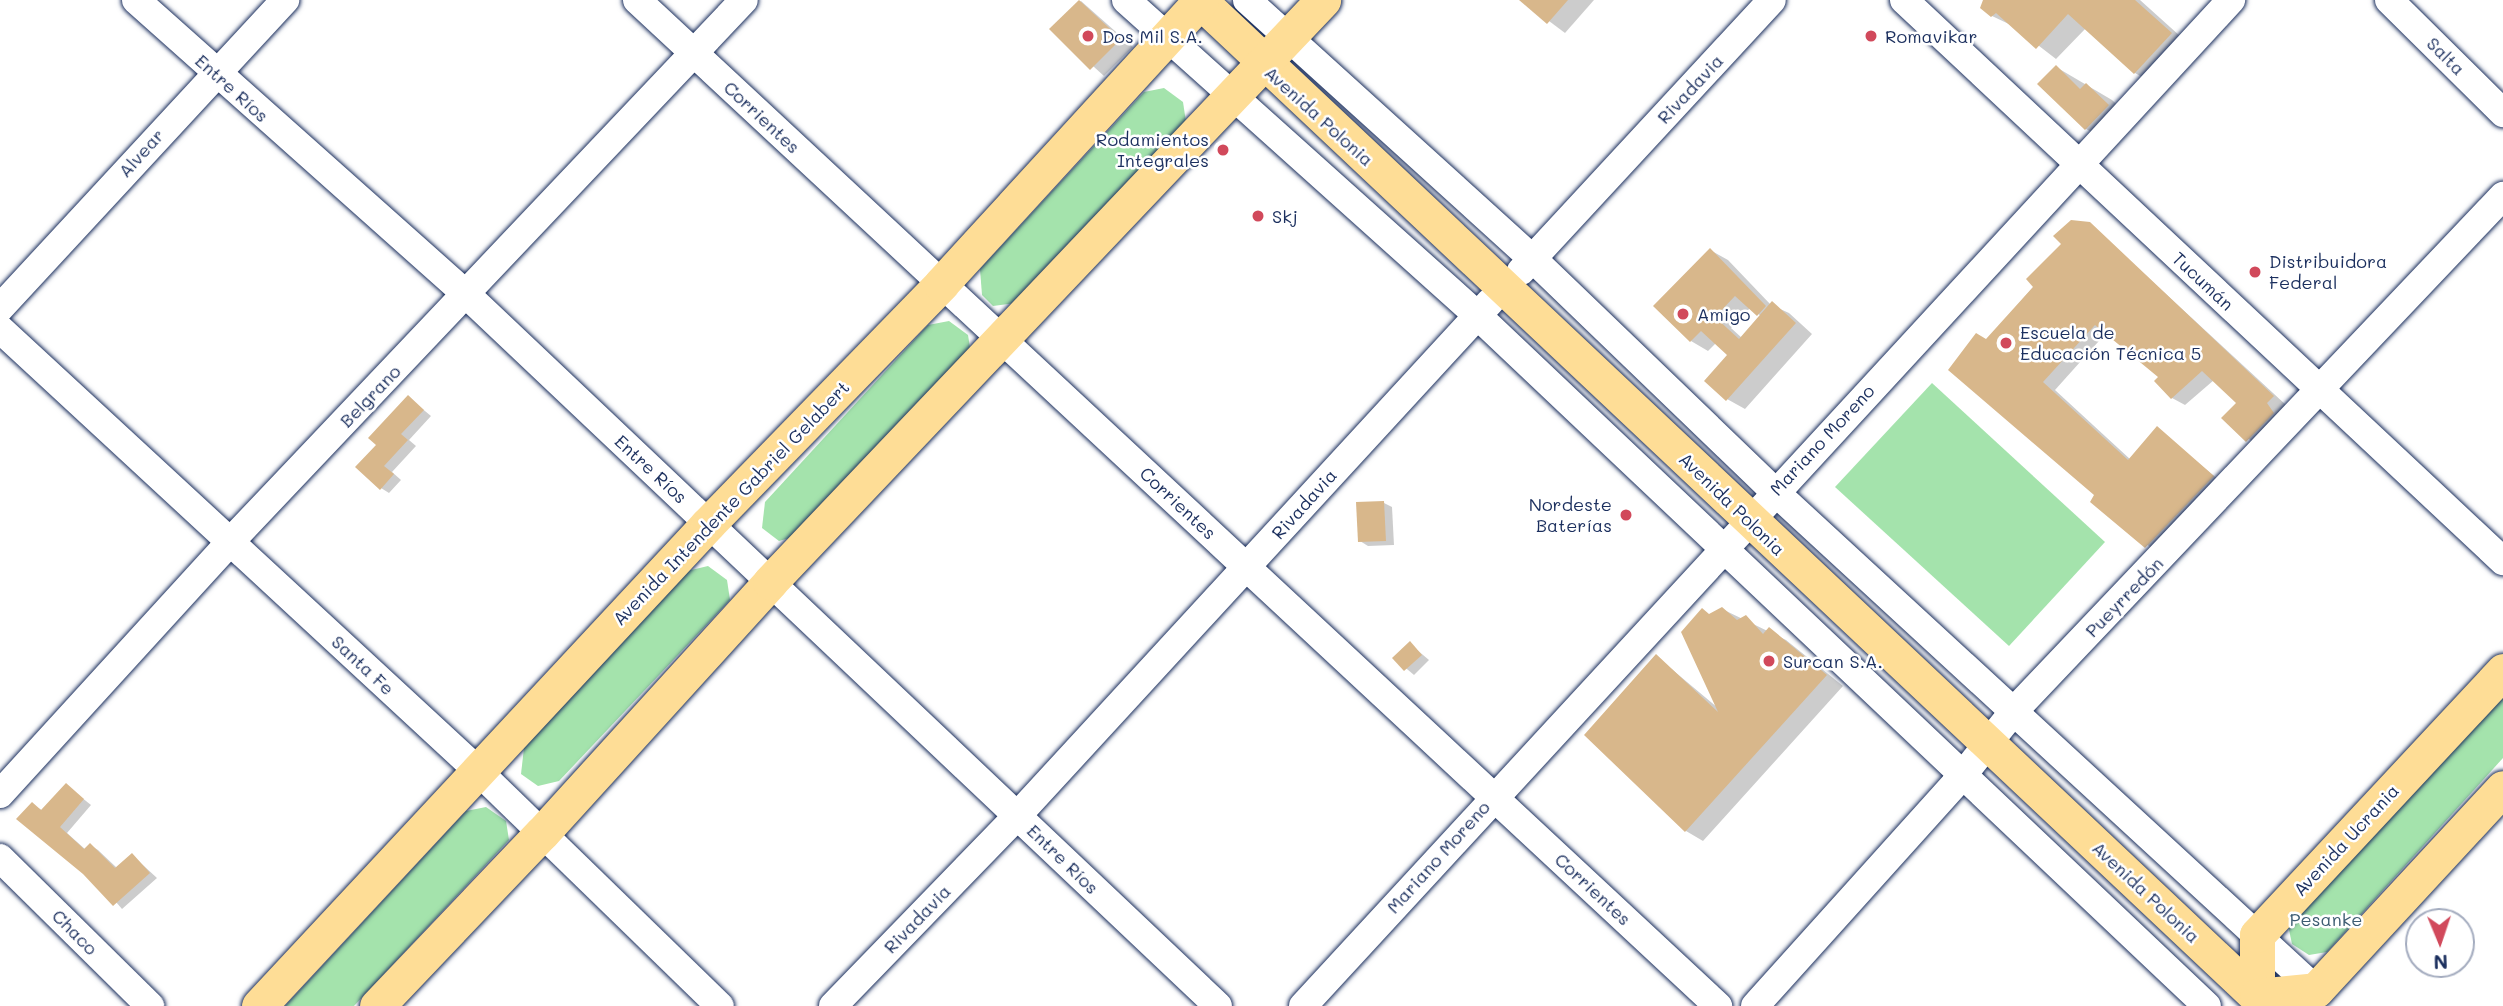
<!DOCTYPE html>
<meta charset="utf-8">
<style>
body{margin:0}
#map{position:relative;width:2503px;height:1006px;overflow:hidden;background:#fff;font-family:Mali,sans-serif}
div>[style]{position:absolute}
.green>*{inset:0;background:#a4e3ac}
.shadow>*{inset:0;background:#0003}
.building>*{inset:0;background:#d8b78b}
.roads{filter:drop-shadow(0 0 2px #1b2f5e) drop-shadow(0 0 2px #1b2f5e)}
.minor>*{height:28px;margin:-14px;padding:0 14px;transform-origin:14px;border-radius:14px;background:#fff}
.major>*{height:35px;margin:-17.5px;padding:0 17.5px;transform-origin:17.5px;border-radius:17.5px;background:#fedd96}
.dots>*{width:19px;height:19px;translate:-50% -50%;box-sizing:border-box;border:4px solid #fff;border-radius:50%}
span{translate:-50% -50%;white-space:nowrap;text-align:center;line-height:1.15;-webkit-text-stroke:5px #fff;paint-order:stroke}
.poi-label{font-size:18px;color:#1b2f5e}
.left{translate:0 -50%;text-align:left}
.right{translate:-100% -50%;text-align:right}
.street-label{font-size:18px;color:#1b2f5e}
.park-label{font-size:18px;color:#3d5c72}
.north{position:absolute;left:2405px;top:908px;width:70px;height:70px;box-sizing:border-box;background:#fff;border:2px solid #a4acbf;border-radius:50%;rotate:178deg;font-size:19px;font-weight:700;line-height:28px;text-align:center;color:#1b2f5e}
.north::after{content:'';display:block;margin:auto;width:24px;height:32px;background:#d1495b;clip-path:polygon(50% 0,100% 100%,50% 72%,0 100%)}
</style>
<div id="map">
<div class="green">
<div style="clip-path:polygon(1164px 88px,1183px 102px,1186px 122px,1016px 303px,993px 306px,982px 295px,980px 269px,1144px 92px)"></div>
<div style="clip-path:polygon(949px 321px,968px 335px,971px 354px,800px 535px,779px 541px,762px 528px,765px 502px,928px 325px)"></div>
<div style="clip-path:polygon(1932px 383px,2105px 542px,2009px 646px,1835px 487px)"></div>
<div style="clip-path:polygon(708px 566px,727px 580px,730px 600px,559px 781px,538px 786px,521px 774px,524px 748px,687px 571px)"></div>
<div style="clip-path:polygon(2503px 695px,2503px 758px,2327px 952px,2309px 955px,2292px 944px,2288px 925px)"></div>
<div style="clip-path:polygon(486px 807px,506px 821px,509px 840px,354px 1006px,285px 1006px,466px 811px)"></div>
</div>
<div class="shadow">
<div style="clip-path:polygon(1521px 0,1594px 0,1565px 33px)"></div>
<div style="clip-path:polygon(1985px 0,2140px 0,2190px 45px,2154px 84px,2135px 73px,2086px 28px,2056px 59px,2013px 26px,1992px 16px)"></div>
<div style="clip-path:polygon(1081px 1px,1133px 47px,1104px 76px,1052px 29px)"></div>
<div style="clip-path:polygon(2056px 67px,2112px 100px,2133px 120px,2111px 143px,2086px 129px)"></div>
<div style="clip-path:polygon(2089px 223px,2286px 405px,2279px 411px,2286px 421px,2260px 448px,2223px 418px,2238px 403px,2214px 380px,2185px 405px,2172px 398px,2160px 377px,2107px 332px,2055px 390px,2131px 460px,2157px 429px,2225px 485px,2159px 554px,2092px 501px,2097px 495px,1986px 341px)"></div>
<div style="clip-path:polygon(evenodd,1710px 250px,1728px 260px,1771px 305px,1789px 313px,1812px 334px,1745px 409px,1727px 399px,1729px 355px,1716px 343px,1708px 351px,1691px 341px,1710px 250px,1750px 308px,1761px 316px,1742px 338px,1731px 328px,1750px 308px)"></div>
<div style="clip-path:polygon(408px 397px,431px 416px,409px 440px,416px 446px,392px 472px,401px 480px,389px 493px,381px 488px,378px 445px)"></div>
<div style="clip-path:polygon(1384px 503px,1392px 507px,1394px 545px,1368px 546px,1360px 541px)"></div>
<div style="clip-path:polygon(1722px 609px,1786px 640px,1843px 686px,1703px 841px,1686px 831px,1656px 656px,1718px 708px,1710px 615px)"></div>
<div style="clip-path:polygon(1410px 644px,1429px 660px,1414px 675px,1394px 658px)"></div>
<div style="clip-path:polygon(66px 785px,91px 805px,67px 833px,86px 850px,90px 845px,98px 850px,117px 868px,132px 855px,157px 878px,122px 909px,32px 804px,43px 811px)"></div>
</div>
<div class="building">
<div style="clip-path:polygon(1079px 0,1121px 39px,1090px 70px,1049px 29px)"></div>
<div style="clip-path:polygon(1519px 0,1568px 0,1547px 24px)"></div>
<div style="clip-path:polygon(1983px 0,2135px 0,2172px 33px,2134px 74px,2068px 14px,2036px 49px,1996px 13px,1991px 17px,1980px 8px)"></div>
<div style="clip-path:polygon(2056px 65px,2080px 89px,2086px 83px,2109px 105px,2085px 130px,2037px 84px)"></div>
<div style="clip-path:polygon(2071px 220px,2090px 222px,2274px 396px,2267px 403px,2274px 413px,2246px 442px,2221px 418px,2236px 403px,2202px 371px,2171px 399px,2154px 381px,2158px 377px,2095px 325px,2043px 382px,2128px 460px,2157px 426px,2214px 476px,2145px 548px,2090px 502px,2094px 495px,1948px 370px,1976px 333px,1986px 339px,2033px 287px,2026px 279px,2061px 244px,2053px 236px)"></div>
<div style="clip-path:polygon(1710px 248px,1766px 306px,1757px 316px,1735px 296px,1715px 317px,1739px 339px,1772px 301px,1796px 323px,1726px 401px,1704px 381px,1727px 355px,1701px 331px,1690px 342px,1653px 306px)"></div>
<div style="clip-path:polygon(408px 395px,424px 410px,401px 434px,408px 440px,384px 466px,394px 474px,380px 490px,355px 467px,376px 445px,368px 438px)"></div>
<div style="clip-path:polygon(1384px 501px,1386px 541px,1358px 542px,1356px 502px)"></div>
<div style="clip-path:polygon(1722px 607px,1737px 620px,1746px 615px,1763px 634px,1769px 627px,1827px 675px,1685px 832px,1584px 735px,1656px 654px,1718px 712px,1681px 632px,1702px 608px,1709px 614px)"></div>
<div style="clip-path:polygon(1410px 641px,1422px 655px,1404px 671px,1392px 658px)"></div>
<div style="clip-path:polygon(66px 783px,84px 799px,60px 827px,84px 849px,90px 843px,115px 868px,132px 853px,150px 873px,113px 906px,83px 874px,16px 819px,32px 802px,41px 810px)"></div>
</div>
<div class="roads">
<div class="minor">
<div style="left:136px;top:0;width:443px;rotate:41.7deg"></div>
<div style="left:467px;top:295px;width:1034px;rotate:43.43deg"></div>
<div style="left:637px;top:0;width:1477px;rotate:42.94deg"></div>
<div style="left:1126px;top:0;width:472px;rotate:41.9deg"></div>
<div style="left:1477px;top:315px;width:1005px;rotate:43.43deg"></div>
<div style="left:1247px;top:0;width:386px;rotate:42.2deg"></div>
<div style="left:1533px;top:259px;width:335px;rotate:43.9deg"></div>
<div style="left:1774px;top:491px;width:737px;rotate:42.63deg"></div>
<div style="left:1904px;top:0;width:821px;rotate:43.12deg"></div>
<div style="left:2389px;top:0;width:161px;rotate:44.7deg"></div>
<div style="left:1521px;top:271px;width:369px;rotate:-47.2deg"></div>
<div style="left:0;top:308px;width:420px;rotate:-47.2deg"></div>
<div style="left:0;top:329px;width:648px;rotate:42.75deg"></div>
<div style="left:476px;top:769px;width:340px;rotate:44.2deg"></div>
<div style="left:0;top:794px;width:340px;rotate:-47.6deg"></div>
<div style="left:229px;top:543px;width:748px;rotate:-46.52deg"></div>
<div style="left:0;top:858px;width:211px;rotate:44.6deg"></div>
<div style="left:833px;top:1006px;width:264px;rotate:-45.9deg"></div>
<div style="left:1017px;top:816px;width:699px;rotate:-47.38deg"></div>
<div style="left:1303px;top:1006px;width:1369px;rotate:-47.31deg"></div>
<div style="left:1755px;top:1006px;width:309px;rotate:-48deg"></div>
<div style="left:1962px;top:776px;width:82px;rotate:-51.4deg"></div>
<div style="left:2013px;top:712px;width:712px;rotate:-46.48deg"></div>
</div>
<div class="major">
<div style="left:1199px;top:0;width:1467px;rotate:43.29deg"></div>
<div style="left:2257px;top:996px;width:61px;rotate:-90deg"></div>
<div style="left:2257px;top:935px;width:361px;rotate:-47deg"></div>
<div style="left:2257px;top:996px;width:59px;rotate:-5.8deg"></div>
<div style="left:2316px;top:990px;width:275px;rotate:-47.2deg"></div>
<div style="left:259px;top:1006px;width:659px;rotate:-47.03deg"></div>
<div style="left:708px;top:524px;width:334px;rotate:-45.8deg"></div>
<div style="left:941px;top:284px;width:385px;rotate:-47.5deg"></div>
<div style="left:377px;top:1006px;width:239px;rotate:-46.4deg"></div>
<div style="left:542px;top:833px;width:339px;rotate:-47.7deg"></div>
<div style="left:770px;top:582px;width:803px;rotate:-46.46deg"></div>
</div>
</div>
<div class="dots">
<div style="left:1088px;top:36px;background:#d1495b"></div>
<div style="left:1871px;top:36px;background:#d1495b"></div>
<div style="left:1223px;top:150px;background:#d1495b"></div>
<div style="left:1258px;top:216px;background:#d1495b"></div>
<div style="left:2255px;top:272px;background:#d1495b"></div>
<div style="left:1683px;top:314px;background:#d1495b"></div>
<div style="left:2006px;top:343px;background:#d1495b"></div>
<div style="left:1626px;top:515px;background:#d1495b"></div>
<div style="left:1769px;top:661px;background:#d1495b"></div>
</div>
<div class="poi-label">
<span class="left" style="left:1102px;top:36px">Dos Mil S.A.</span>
<span class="left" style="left:1885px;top:36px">Romavikar</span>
<span class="right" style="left:1209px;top:150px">Rodamientos<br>Integrales</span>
<span class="left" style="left:1272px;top:216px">Skj</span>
<span class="left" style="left:2269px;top:272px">Distribuidora<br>Federal</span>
<span class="left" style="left:1697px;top:314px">Amigo</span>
<span class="left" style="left:2020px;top:343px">Escuela de<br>Educación Técnica 5</span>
<span class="right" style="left:1612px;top:515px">Nordeste<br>Baterías</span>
<span class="left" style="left:1783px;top:661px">Surcan S.A.</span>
</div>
<div class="street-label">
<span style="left:2446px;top:56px;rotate:45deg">Salta</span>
<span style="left:232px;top:88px;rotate:42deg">Entre Ríos</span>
<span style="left:1690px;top:89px;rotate:-47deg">Rivadavia</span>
<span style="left:1319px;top:116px;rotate:42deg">Avenida Polonia</span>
<span style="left:762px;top:117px;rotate:43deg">Corrientes</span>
<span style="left:141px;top:153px;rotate:-48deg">Alvear</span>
<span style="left:2203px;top:281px;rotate:43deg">Tucumán</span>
<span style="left:370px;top:396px;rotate:-46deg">Belgrano</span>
<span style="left:1822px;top:440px;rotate:-47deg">Mariano Moreno</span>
<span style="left:651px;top:469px;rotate:43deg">Entre Ríos</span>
<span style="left:731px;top:503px;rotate:-46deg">Avenida Intendente Gabriel Gelabert</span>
<span style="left:1178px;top:503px;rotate:43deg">Corrientes</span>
<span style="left:1304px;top:504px;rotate:-48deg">Rivadavia</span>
<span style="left:1732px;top:504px;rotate:44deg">Avenida Polonia</span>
<span style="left:2124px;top:597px;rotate:-46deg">Pueyrredón</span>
<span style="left:363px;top:665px;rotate:43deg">Santa Fe</span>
<span style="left:2346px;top:840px;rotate:-47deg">Avenida Ucrania</span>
<span style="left:1438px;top:857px;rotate:-48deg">Mariano Moreno</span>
<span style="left:1063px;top:859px;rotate:44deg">Entre Ríos</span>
<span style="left:1593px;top:889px;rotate:43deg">Corrientes</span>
<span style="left:2146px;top:892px;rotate:43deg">Avenida Polonia</span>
<span style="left:917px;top:919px;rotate:-46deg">Rivadavia</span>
<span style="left:75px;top:932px;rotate:45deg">Chaco</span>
</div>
<div class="park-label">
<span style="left:2326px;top:919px">Pesanke</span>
</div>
<div class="north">N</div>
</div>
